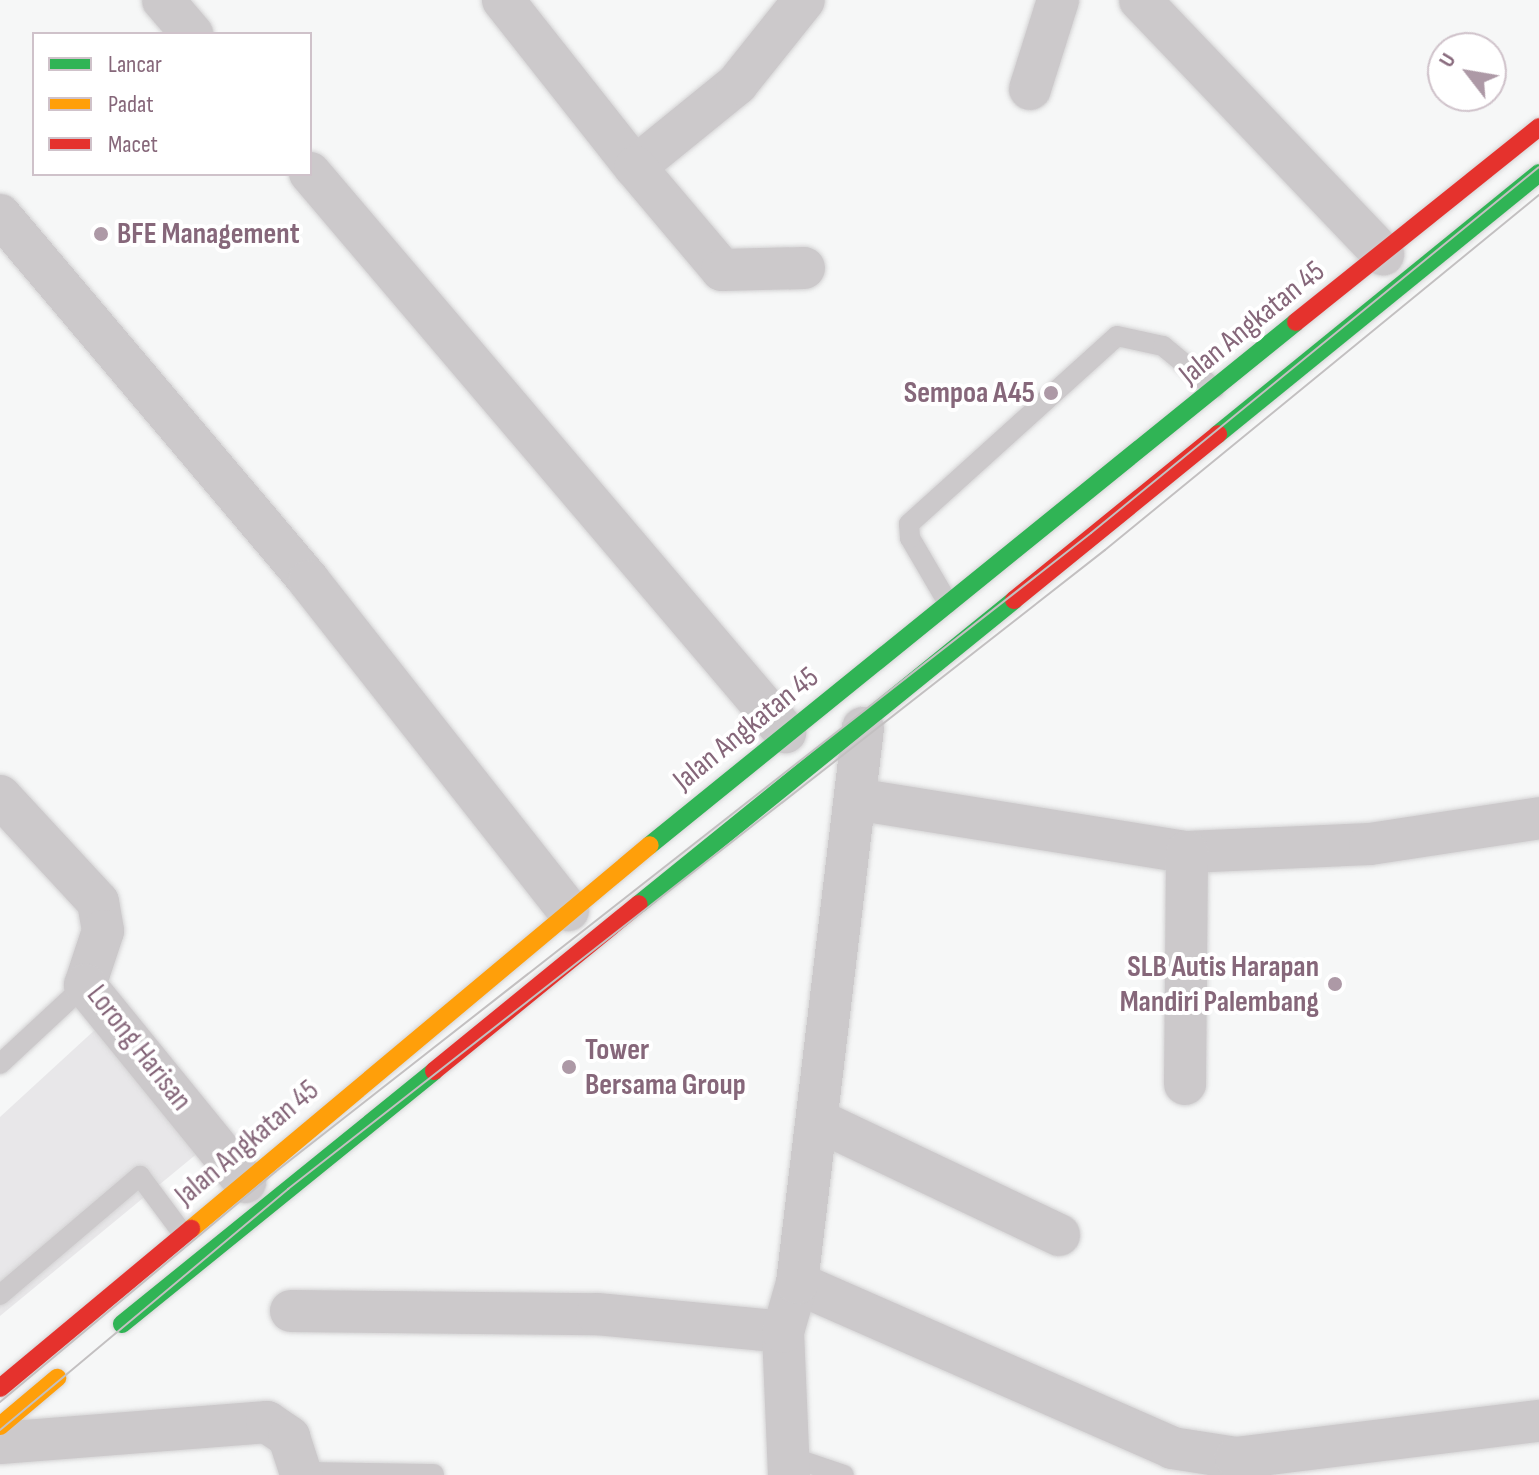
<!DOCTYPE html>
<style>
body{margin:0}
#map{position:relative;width:1539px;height:1475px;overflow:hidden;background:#f6f7f7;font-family:"Sofia Sans Condensed",sans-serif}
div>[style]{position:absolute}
.built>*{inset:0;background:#e8e7e9}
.roads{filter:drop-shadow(0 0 2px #d4d3d4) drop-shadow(0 0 2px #d4d3d4)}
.lane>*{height:20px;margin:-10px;padding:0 10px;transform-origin:10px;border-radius:10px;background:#ccc9cb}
.street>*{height:42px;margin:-21px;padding:0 21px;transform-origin:21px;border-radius:21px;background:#ccc9cb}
.fast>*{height:18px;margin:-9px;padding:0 9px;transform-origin:9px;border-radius:9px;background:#30b455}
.slow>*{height:18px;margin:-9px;padding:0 9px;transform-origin:9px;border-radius:9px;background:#ff9f0a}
.jam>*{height:18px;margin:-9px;padding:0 9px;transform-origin:9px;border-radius:9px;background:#e5322d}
.tram>*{height:2px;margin:-1px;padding:0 1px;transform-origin:1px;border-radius:1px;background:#c3c0c1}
.dots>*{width:22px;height:22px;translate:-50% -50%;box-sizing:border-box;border:4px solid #fff;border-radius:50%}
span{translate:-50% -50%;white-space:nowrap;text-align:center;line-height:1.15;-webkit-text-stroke:8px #fff;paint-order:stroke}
.poi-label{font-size:30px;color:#86677a;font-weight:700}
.left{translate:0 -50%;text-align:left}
.right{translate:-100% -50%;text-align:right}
.street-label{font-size:30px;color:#86677a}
.legend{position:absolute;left:32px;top:32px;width:280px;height:144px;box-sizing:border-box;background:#fff;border:2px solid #cfc2ca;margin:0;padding:10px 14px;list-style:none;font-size:24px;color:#86677a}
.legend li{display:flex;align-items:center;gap:16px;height:40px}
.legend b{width:40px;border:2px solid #cfc2ca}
.north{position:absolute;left:1427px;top:32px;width:80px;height:80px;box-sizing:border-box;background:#fff;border:2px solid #cfc2ca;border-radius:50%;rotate:301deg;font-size:22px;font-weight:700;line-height:32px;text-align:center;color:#86677a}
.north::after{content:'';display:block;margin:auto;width:28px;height:36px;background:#ad99a6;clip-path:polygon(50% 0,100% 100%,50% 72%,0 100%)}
</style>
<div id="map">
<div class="built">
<div style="clip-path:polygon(98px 1027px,199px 1152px,0 1316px,0 1117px)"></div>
</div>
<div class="roads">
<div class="lane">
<div style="left:948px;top:603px;width:75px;rotate:-120.3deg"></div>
<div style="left:910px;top:538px;width:14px;rotate:-94deg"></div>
<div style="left:909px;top:524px;width:280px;rotate:-42.1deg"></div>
<div style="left:1117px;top:336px;width:47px;rotate:12.3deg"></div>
<div style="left:1163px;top:346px;width:67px;rotate:39.6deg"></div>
<div style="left:0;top:1064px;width:116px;rotate:-42.9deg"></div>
<div style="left:0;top:1295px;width:184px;rotate:-40.4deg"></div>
<div style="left:140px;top:1176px;width:72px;rotate:53.4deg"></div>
<div style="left:788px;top:1456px;width:59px;rotate:18.7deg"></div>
<div style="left:301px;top:1472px;width:133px;rotate:0.9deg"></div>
</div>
<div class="street">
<div style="left:163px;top:0;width:45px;rotate:49.5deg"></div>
<div style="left:503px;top:0;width:213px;rotate:51.7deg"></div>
<div style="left:635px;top:167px;width:132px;rotate:-39.1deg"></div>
<div style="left:737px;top:84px;width:107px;rotate:-51.4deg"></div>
<div style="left:1140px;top:0;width:352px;rotate:46.3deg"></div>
<div style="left:1030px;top:89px;width:93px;rotate:-72.5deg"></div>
<div style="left:635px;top:167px;width:135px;rotate:49.8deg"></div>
<div style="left:722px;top:270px;width:82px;rotate:-1.4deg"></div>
<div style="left:310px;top:173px;width:734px;rotate:49.64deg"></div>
<div style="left:0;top:215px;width:479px;rotate:49.8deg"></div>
<div style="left:309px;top:581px;width:419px;rotate:51.8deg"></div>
<div style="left:0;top:796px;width:144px;rotate:47.2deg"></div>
<div style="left:98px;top:902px;width:29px;rotate:80deg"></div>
<div style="left:103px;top:931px;width:57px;rotate:108.4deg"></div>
<div style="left:85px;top:985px;width:254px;rotate:50.9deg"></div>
<div style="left:855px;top:799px;width:336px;rotate:9.1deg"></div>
<div style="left:1187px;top:852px;width:183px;rotate:-2.5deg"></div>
<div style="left:1370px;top:844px;width:171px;rotate:-8.7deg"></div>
<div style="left:1185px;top:1084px;width:232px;rotate:-89.5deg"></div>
<div style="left:817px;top:1120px;width:268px;rotate:25.4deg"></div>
<div style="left:797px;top:1283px;width:410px;rotate:23.7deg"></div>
<div style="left:1172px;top:1448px;width:65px;rotate:8.9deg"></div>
<div style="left:1236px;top:1458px;width:305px;rotate:-7deg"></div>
<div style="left:291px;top:1311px;width:306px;rotate:0.6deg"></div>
<div style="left:597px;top:1314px;width:187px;rotate:5.5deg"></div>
<div style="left:0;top:1443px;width:268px;rotate:-4.5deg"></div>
<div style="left:267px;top:1422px;width:27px;rotate:34deg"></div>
<div style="left:289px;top:1437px;width:40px;rotate:72deg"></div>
<div style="left:789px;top:1475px;width:143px;rotate:-92.4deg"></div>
<div style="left:783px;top:1332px;width:51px;rotate:-74.1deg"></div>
<div style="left:797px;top:1283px;width:559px;rotate:-83.22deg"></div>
</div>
<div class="fast">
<div style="left:1218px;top:434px;width:414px;rotate:-39.1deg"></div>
<div style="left:650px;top:845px;width:831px;rotate:-38.99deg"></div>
<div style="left:639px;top:904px;width:483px;rotate:-39deg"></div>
<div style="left:122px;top:1324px;width:402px;rotate:-39deg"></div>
</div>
<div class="slow">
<div style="left:191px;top:1229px;width:598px;rotate:-39.92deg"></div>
<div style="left:0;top:1426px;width:75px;rotate:-40.1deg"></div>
</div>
<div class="jam">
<div style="left:1296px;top:322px;width:312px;rotate:-38.7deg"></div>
<div style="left:1014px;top:600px;width:263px;rotate:-39.1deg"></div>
<div style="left:434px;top:1071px;width:264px;rotate:-39.2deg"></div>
<div style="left:0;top:1388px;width:249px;rotate:-39.8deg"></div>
</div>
</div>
<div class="tram">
<div style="left:0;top:1402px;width:359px;rotate:-39.9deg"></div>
<div style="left:275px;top:1172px;width:1036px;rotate:-38.06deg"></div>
<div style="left:1091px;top:533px;width:578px;rotate:-39.25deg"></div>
<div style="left:0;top:1430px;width:376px;rotate:-39.9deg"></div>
<div style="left:288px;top:1189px;width:1037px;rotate:-38.03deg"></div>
<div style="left:1105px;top:550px;width:561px;rotate:-39.28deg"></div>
</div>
<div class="dots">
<div style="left:101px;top:234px;background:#ad99a6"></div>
<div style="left:1051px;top:393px;background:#ad99a6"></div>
<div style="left:1335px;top:984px;background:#ad99a6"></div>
<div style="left:569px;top:1067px;background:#ad99a6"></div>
</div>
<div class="poi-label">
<span class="left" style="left:117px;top:234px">BFE Management</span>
<span class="right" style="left:1035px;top:393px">Sempoa A45</span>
<span class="right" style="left:1319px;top:984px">SLB Autis Harapan<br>Mandiri Palembang</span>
<span class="left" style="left:585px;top:1067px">Tower<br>Bersama Group</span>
</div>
<div class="street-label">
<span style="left:1252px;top:323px;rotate:-39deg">Jalan Angkatan 45</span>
<span style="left:746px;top:729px;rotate:-39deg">Jalan Angkatan 45</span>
<span style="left:139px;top:1048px;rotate:52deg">Lorong Harisan</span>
<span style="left:247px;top:1143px;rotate:-40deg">Jalan Angkatan 45</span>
</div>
<ul class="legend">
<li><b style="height:10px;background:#30b455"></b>Lancar</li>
<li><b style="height:10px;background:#ff9f0a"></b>Padat</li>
<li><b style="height:10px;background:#e5322d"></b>Macet</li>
</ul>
<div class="north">U</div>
</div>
